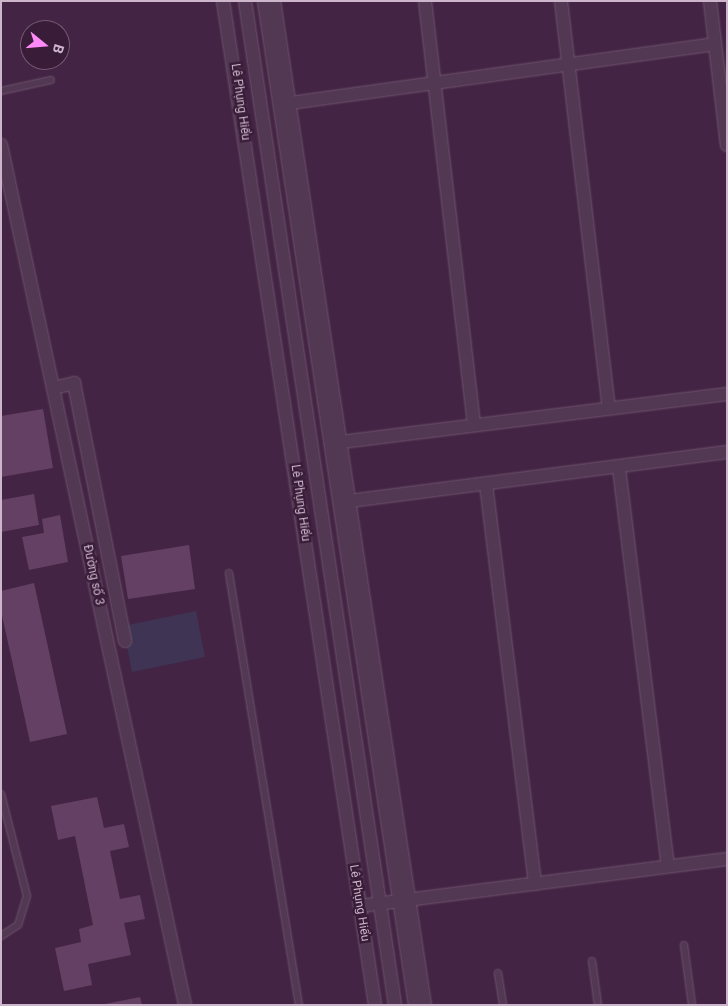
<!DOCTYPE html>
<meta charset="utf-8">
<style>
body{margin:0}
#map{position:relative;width:728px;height:1006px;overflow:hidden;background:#442444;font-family:Roboto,sans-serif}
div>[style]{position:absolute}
.green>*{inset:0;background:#3f3454}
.building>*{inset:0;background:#644064}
.roads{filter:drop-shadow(0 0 1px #6e546d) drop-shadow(0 0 1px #6e546d)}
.service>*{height:6px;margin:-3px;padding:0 3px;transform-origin:3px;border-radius:3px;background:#533853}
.minor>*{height:12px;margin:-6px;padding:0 6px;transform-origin:6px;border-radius:6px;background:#533853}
span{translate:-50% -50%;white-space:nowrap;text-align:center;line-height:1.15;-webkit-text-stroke:5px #391d38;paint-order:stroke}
.street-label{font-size:12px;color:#cdb6cc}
.frame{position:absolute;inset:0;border:2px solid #cdb6cc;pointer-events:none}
.north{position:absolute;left:20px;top:20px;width:50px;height:50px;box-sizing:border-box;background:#391d38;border:1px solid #745a73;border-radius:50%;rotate:107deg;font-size:14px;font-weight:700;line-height:20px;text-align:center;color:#cdb6cc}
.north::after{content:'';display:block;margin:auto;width:18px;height:22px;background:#ff89f9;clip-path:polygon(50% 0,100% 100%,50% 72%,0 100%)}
</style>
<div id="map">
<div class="green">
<div style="clip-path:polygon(196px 611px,205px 657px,132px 672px,123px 626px)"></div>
</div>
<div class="building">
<div style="clip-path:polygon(43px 409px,53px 468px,1px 477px,1px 416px)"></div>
<div style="clip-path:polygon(34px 494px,39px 525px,1px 532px,1px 500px)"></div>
<div style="clip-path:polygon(60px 515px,68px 562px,29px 570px,22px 537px,44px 533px,42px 519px)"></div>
<div style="clip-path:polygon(189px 545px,195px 589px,128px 599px,121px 556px)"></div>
<div style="clip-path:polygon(34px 583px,67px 734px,30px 742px,1px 611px,1px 591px)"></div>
<div style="clip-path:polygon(97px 797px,104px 828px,124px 824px,129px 847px,110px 851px,120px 899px,140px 895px,145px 919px,124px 923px,131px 955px,88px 964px,92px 985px,64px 991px,55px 948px,81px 942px,79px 929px,93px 925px,75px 836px,58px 840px,51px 806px)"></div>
<div style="clip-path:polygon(140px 997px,142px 1005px,105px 1005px,105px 1004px)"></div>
</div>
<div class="roads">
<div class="service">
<div style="left:1px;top:91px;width:51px;rotate:-12.4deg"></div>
<div style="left:229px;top:573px;width:438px;rotate:80.8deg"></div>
<div style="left:1px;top:794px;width:105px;rotate:75.7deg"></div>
<div style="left:27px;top:896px;width:30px;rotate:107deg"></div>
<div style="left:18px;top:925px;width:20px;rotate:147deg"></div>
<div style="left:684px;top:945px;width:61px;rotate:82.4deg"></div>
<div style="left:592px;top:961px;width:44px;rotate:82.2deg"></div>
<div style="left:498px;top:973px;width:32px;rotate:81deg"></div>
</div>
<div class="minor">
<div style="left:223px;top:1px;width:1015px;rotate:81.39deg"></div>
<div style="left:245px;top:1px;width:1015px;rotate:81.5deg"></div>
<div style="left:264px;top:1px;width:1015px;rotate:81.45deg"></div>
<div style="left:274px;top:1px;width:1015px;rotate:81.45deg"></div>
<div style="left:425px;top:1px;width:425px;rotate:83.4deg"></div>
<div style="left:561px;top:1px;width:409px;rotate:83.3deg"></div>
<div style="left:710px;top:1px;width:145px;rotate:83.3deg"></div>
<div style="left:290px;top:103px;width:429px;rotate:-7.9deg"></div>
<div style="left:1px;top:145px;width:879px;rotate:77.92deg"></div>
<div style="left:53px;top:388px;width:22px;rotate:-13deg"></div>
<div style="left:74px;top:383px;width:263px;rotate:78.8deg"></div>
<div style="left:341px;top:442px;width:389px;rotate:-7.1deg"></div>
<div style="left:619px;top:468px;width:401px;rotate:83deg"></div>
<div style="left:486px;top:484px;width:403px;rotate:83deg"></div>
<div style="left:350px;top:501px;width:380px;rotate:-7.4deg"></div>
<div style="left:360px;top:906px;width:370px;rotate:-7.3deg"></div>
</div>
</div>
<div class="street-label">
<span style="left:240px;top:102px;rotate:82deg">Lê Phụng Hiểu</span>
<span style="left:300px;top:503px;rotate:82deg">Lê Phụng Hiểu</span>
<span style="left:93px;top:575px;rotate:78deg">Đường số 3</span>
<span style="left:359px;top:903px;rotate:81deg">Lê Phụng Hiểu</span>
</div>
<div class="frame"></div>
<div class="north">B</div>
</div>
